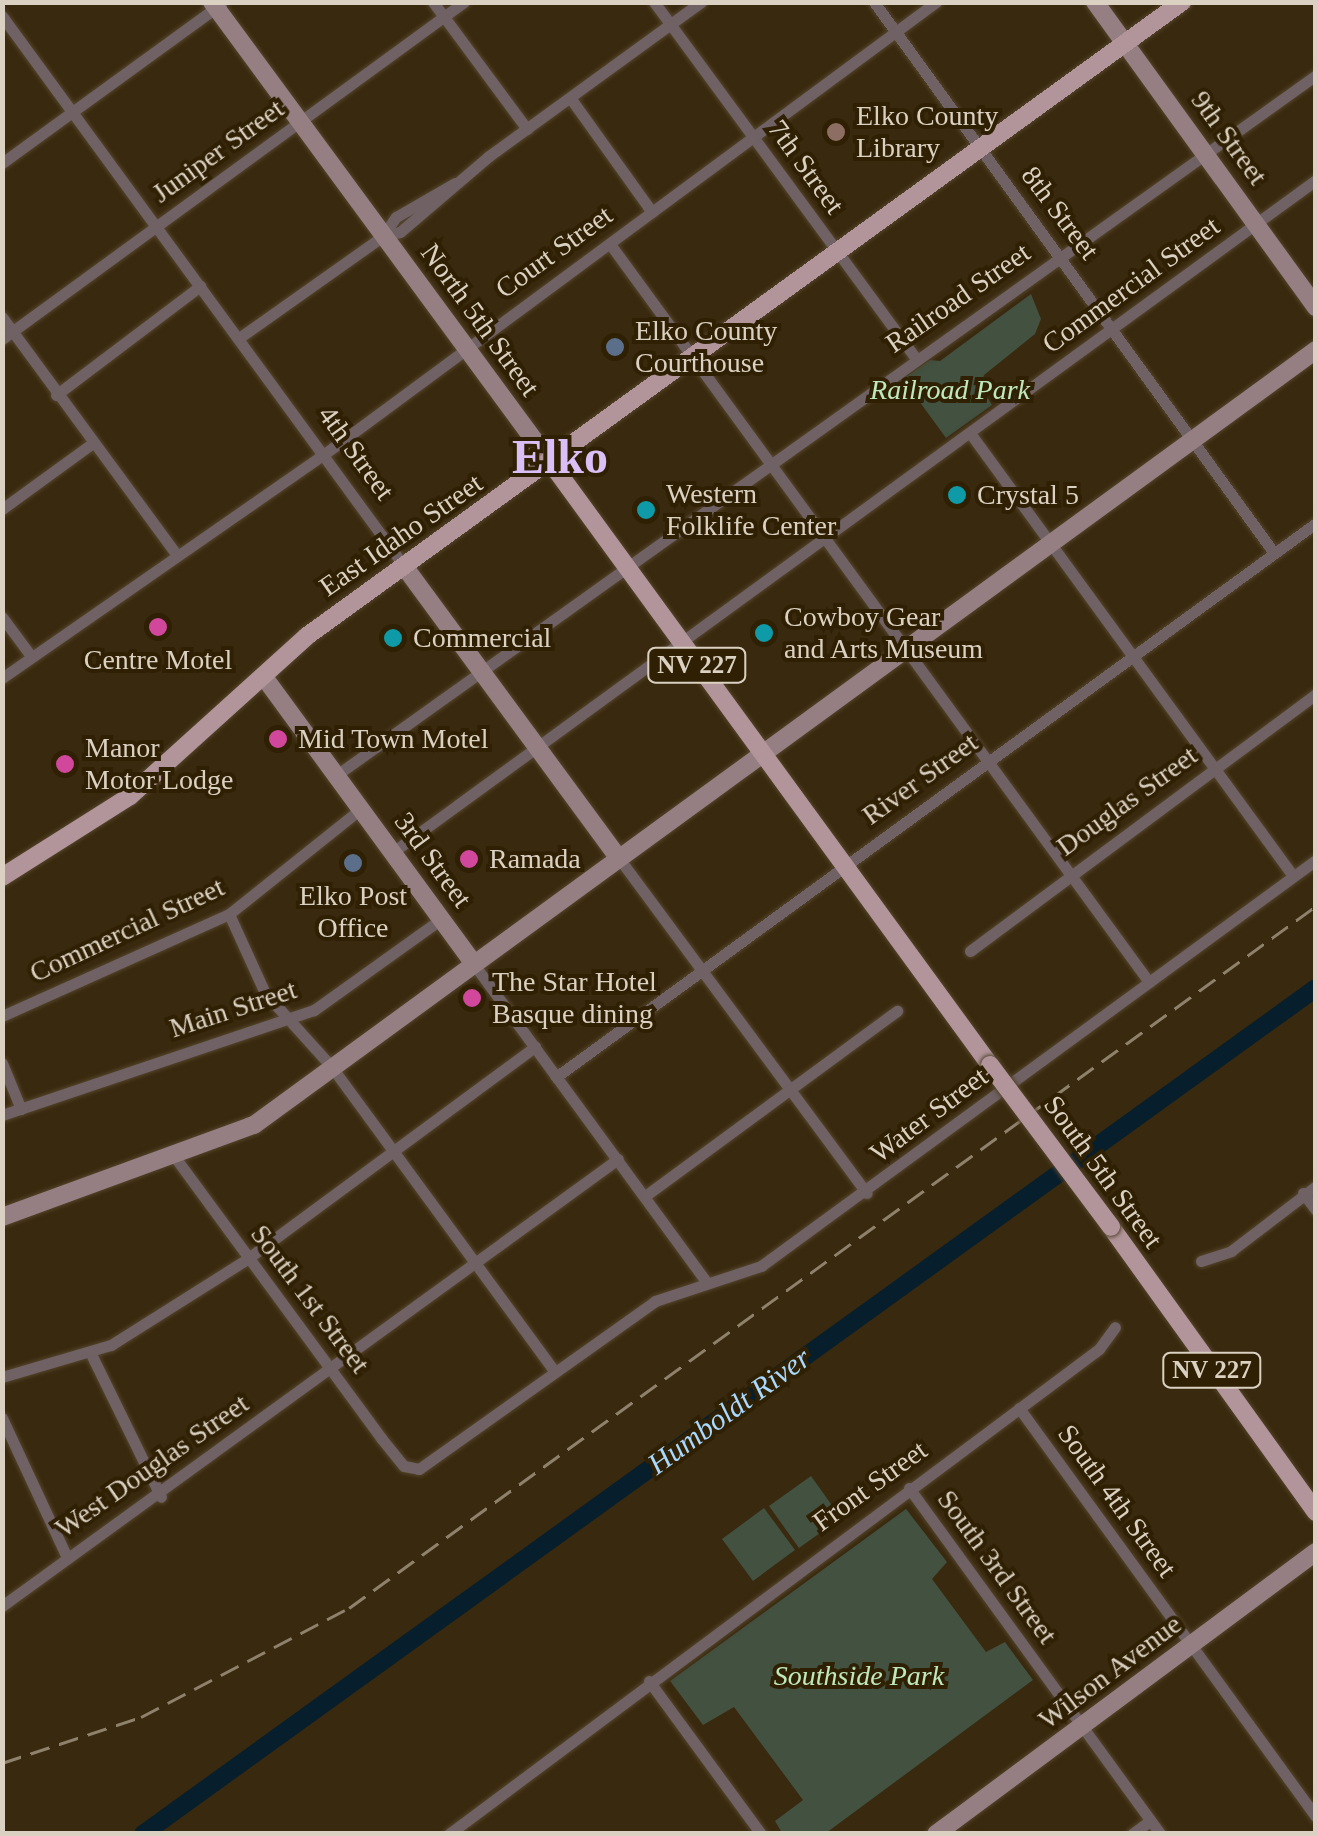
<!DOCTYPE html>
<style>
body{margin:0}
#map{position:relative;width:1318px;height:1836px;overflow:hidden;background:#39290e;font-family:"Times New Roman",serif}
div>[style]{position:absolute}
.green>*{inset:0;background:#425140}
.river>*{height:18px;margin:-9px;padding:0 9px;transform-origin:9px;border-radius:9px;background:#071e2d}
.roads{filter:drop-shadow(0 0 2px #53442b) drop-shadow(0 0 2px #53442b)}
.street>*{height:11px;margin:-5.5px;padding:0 5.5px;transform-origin:5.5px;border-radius:5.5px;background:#6f6164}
.secondary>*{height:18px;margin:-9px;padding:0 9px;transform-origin:9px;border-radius:9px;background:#957f83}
.primary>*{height:18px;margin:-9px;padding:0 9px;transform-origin:9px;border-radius:9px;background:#b2959b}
.rail>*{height:2.5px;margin-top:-1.25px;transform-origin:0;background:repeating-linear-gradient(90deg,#8f826d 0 20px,transparent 0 30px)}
.bridges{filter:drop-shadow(0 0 2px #53442b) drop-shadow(0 0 2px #53442b)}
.primary-bridge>*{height:18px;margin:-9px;padding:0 9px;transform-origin:9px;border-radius:9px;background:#b2959b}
.dots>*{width:28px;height:28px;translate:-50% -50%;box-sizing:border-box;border:5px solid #2f2004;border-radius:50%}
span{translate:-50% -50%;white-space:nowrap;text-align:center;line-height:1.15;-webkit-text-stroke:8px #2f2004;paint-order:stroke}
.shield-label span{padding:2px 8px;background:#2f2004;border:2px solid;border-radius:8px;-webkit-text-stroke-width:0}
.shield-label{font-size:25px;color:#dbd1c2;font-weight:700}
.poi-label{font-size:28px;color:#dbd1c2}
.left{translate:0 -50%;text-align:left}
.street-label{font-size:28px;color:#dbd1c2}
.park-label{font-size:28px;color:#c0e8bd;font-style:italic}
.water-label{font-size:30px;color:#a9d9fe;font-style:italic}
.town-label{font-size:48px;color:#d9bff6;font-weight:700}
.frame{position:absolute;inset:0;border:5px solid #dbd1c2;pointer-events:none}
</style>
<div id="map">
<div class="green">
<div style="clip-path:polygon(1031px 294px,1041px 319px,1035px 334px,984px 375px,981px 387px,992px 405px,946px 438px,903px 379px,930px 360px,940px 361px)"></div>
<div style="clip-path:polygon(811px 1476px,841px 1518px,799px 1548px,769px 1506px)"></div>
<div style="clip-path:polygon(764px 1508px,795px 1550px,753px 1581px,722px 1539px)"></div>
<div style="clip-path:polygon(906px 1509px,947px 1562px,932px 1579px,986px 1652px,1005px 1642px,1033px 1680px,826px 1833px,782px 1833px,775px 1821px,803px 1800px,734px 1707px,703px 1725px,670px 1681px)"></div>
</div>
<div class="river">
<div style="left:143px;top:1834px;width:1446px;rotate:-35.8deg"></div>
</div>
<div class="roads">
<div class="street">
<div style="left:433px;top:2px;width:158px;rotate:53.5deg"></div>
<div style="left:654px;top:2px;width:444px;rotate:53.7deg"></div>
<div style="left:874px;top:2px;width:681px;rotate:54.02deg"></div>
<div style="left:2px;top:16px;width:681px;rotate:53.84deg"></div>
<div style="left:571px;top:99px;width:139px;rotate:54.4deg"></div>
<div style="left:2px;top:163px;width:271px;rotate:-36deg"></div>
<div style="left:383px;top:236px;width:23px;rotate:-56deg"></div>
<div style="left:396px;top:217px;width:68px;rotate:-30deg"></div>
<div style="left:610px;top:244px;width:914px;rotate:53.86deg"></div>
<div style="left:2px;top:317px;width:295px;rotate:53.7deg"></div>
<div style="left:239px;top:338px;width:176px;rotate:-35.3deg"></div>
<div style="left:383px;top:236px;width:17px;rotate:-13deg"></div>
<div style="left:400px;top:232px;width:117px;rotate:-40.5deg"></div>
<div style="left:489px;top:156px;width:262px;rotate:-36deg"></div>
<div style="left:2px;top:339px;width:572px;rotate:-36.11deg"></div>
<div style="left:56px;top:395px;width:181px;rotate:-37.1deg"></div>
<div style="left:970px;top:433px;width:548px;rotate:53.9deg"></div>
<div style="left:2px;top:509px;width:112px;rotate:-36deg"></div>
<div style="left:2px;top:617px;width:49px;rotate:53.4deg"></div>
<div style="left:2px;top:678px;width:391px;rotate:-34.8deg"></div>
<div style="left:323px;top:455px;width:762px;rotate:-36.46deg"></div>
<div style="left:338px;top:774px;width:1202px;rotate:-35.55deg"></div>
<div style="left:393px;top:852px;width:1142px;rotate:-36.06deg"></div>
<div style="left:618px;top:857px;width:418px;rotate:53.5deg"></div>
<div style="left:229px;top:914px;width:87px;rotate:65.5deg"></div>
<div style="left:265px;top:993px;width:98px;rotate:47.9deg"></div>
<div style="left:331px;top:1066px;width:374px;rotate:53.8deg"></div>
<div style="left:970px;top:951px;width:431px;rotate:-36.6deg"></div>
<div style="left:473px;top:963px;width:394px;rotate:53.8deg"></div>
<div style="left:2px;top:1016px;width:249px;rotate:-24.2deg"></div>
<div style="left:229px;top:914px;width:170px;rotate:-38.6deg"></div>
<div style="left:2px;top:1063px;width:50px;rotate:67.6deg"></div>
<div style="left:556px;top:1077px;width:940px;rotate:-36.09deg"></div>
<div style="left:2px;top:1115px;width:329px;rotate:-18.6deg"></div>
<div style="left:314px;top:1010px;width:156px;rotate:-35.6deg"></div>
<div style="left:174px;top:1156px;width:350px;rotate:53.7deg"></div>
<div style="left:381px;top:1438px;width:36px;rotate:51deg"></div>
<div style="left:404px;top:1466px;width:15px;rotate:11deg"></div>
<div style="left:419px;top:1469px;width:290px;rotate:-35.4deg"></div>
<div style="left:655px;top:1301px;width:112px;rotate:-18.3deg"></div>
<div style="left:761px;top:1266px;width:688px;rotate:-36.19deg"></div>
<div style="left:1303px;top:1193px;width:21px;rotate:53deg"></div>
<div style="left:645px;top:1196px;width:313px;rotate:-36.3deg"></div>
<div style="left:1201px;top:1261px;width:32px;rotate:-18deg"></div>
<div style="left:1231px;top:1251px;width:107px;rotate:-37.4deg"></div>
<div style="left:91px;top:1354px;width:159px;rotate:63.9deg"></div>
<div style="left:2px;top:1377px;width:114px;rotate:-16.4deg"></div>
<div style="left:111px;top:1345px;width:161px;rotate:-32.3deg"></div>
<div style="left:247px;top:1259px;width:358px;rotate:-36.4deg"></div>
<div style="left:1019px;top:1408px;width:505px;rotate:54.01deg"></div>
<div style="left:2px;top:1418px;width:151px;rotate:65deg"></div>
<div style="left:909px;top:1488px;width:427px;rotate:54deg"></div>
<div style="left:2px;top:1606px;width:761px;rotate:-35.97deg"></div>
<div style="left:649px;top:1681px;width:190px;rotate:53.8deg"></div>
<div style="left:449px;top:1834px;width:811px;rotate:-36.73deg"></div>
<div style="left:1099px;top:1349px;width:27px;rotate:-54deg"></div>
<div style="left:1132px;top:1834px;width:22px;rotate:-36deg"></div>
</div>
<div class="secondary">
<div style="left:212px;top:2px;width:572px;rotate:53.67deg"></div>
<div style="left:1095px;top:2px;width:377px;rotate:54.1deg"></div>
<div style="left:404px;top:566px;width:361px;rotate:53.7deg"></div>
<div style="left:264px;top:677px;width:354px;rotate:53.8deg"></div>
<div style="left:2px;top:1217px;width:268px;rotate:-20.1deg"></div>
<div style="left:254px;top:1125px;width:1315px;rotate:-36.12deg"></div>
<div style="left:936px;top:1834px;width:473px;rotate:-36.6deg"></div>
</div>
<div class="primary">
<div style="left:551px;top:463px;width:745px;rotate:53.9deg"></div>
<div style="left:2px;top:877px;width:151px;rotate:-32.3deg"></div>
<div style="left:130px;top:796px;width:239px;rotate:-42.1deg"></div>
<div style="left:307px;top:636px;width:1081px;rotate:-35.93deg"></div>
<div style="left:1111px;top:1227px;width:351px;rotate:54.3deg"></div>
</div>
</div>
<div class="rail">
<div style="left:2px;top:1763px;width:146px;rotate:-18.3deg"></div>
<div style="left:141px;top:1717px;width:235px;rotate:-27.7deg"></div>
<div style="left:349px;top:1608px;width:1195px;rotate:-35.98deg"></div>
</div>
<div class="bridges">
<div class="primary-bridge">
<div style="left:990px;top:1065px;width:202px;rotate:53.2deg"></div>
</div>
</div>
<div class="dots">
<div style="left:836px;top:132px;background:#8d6e63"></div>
<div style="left:615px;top:347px;background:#5c6f8a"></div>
<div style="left:957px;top:495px;background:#0f9aa8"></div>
<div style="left:646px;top:510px;background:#0f9aa8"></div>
<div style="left:158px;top:627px;background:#d1479c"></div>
<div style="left:764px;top:633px;background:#0f9aa8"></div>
<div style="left:393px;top:638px;background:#0f9aa8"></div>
<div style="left:278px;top:739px;background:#d1479c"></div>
<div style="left:65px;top:764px;background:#d1479c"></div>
<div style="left:469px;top:859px;background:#d1479c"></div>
<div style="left:353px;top:863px;background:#5c6f8a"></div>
<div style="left:472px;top:998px;background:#d1479c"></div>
</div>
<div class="shield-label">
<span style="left:697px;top:665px">NV 227</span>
<span style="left:1212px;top:1370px">NV 227</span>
</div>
<div class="poi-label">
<span class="left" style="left:856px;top:132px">Elko County<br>Library</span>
<span class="left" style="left:635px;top:347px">Elko County<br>Courthouse</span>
<span class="left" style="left:666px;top:510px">Western<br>Folklife Center</span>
<span class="left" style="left:977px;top:495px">Crystal 5</span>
<span class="left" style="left:784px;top:633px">Cowboy Gear<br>and Arts Museum</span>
<span class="left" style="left:413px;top:638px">Commercial</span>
<span style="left:158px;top:660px">Centre Motel</span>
<span class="left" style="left:298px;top:739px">Mid Town Motel</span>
<span class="left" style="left:85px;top:764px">Manor<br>Motor Lodge</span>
<span class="left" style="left:489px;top:859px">Ramada</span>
<span style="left:353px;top:912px">Elko Post<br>Office</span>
<span class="left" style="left:492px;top:998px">The Star Hotel<br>Basque dining</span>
</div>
<div class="street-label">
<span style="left:1229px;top:138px;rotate:54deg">9th Street</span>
<span style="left:218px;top:151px;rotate:-36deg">Juniper Street</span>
<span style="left:806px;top:167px;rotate:54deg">7th Street</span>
<span style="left:1060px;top:213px;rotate:53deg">8th Street</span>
<span style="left:554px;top:252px;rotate:-36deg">Court Street</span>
<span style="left:1131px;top:285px;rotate:-36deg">Commercial Street</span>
<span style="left:958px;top:298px;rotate:-35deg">Railroad Street</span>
<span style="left:480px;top:320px;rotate:54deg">North 5th Street</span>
<span style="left:356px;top:453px;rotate:54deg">4th Street</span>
<span style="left:401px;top:535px;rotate:-35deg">East Idaho Street</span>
<span style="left:920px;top:779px;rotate:-36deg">River Street</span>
<span style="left:1127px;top:801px;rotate:-36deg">Douglas Street</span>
<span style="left:433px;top:860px;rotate:54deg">3rd Street</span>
<span style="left:127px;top:930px;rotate:-25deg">Commercial Street</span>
<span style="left:233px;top:1009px;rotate:-18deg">Main Street</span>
<span style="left:929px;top:1115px;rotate:-37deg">Water Street</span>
<span style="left:1103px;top:1172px;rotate:54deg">South 5th Street</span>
<span style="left:310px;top:1299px;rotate:53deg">South 1st Street</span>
<span style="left:152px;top:1466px;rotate:-35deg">West Douglas Street</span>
<span style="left:870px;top:1486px;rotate:-36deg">Front Street</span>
<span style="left:1117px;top:1501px;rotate:54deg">South 4th Street</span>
<span style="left:997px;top:1567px;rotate:54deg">South 3rd Street</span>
<span style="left:1110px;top:1672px;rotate:-37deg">Wilson Avenue</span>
</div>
<div class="park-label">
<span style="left:950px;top:390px">Railroad Park</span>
<span style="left:859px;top:1676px">Southside Park</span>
</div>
<div class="water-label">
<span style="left:729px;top:1411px;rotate:-36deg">Humboldt River</span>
</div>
<div class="town-label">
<span style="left:560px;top:457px">Elko</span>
</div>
<div class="frame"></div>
</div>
